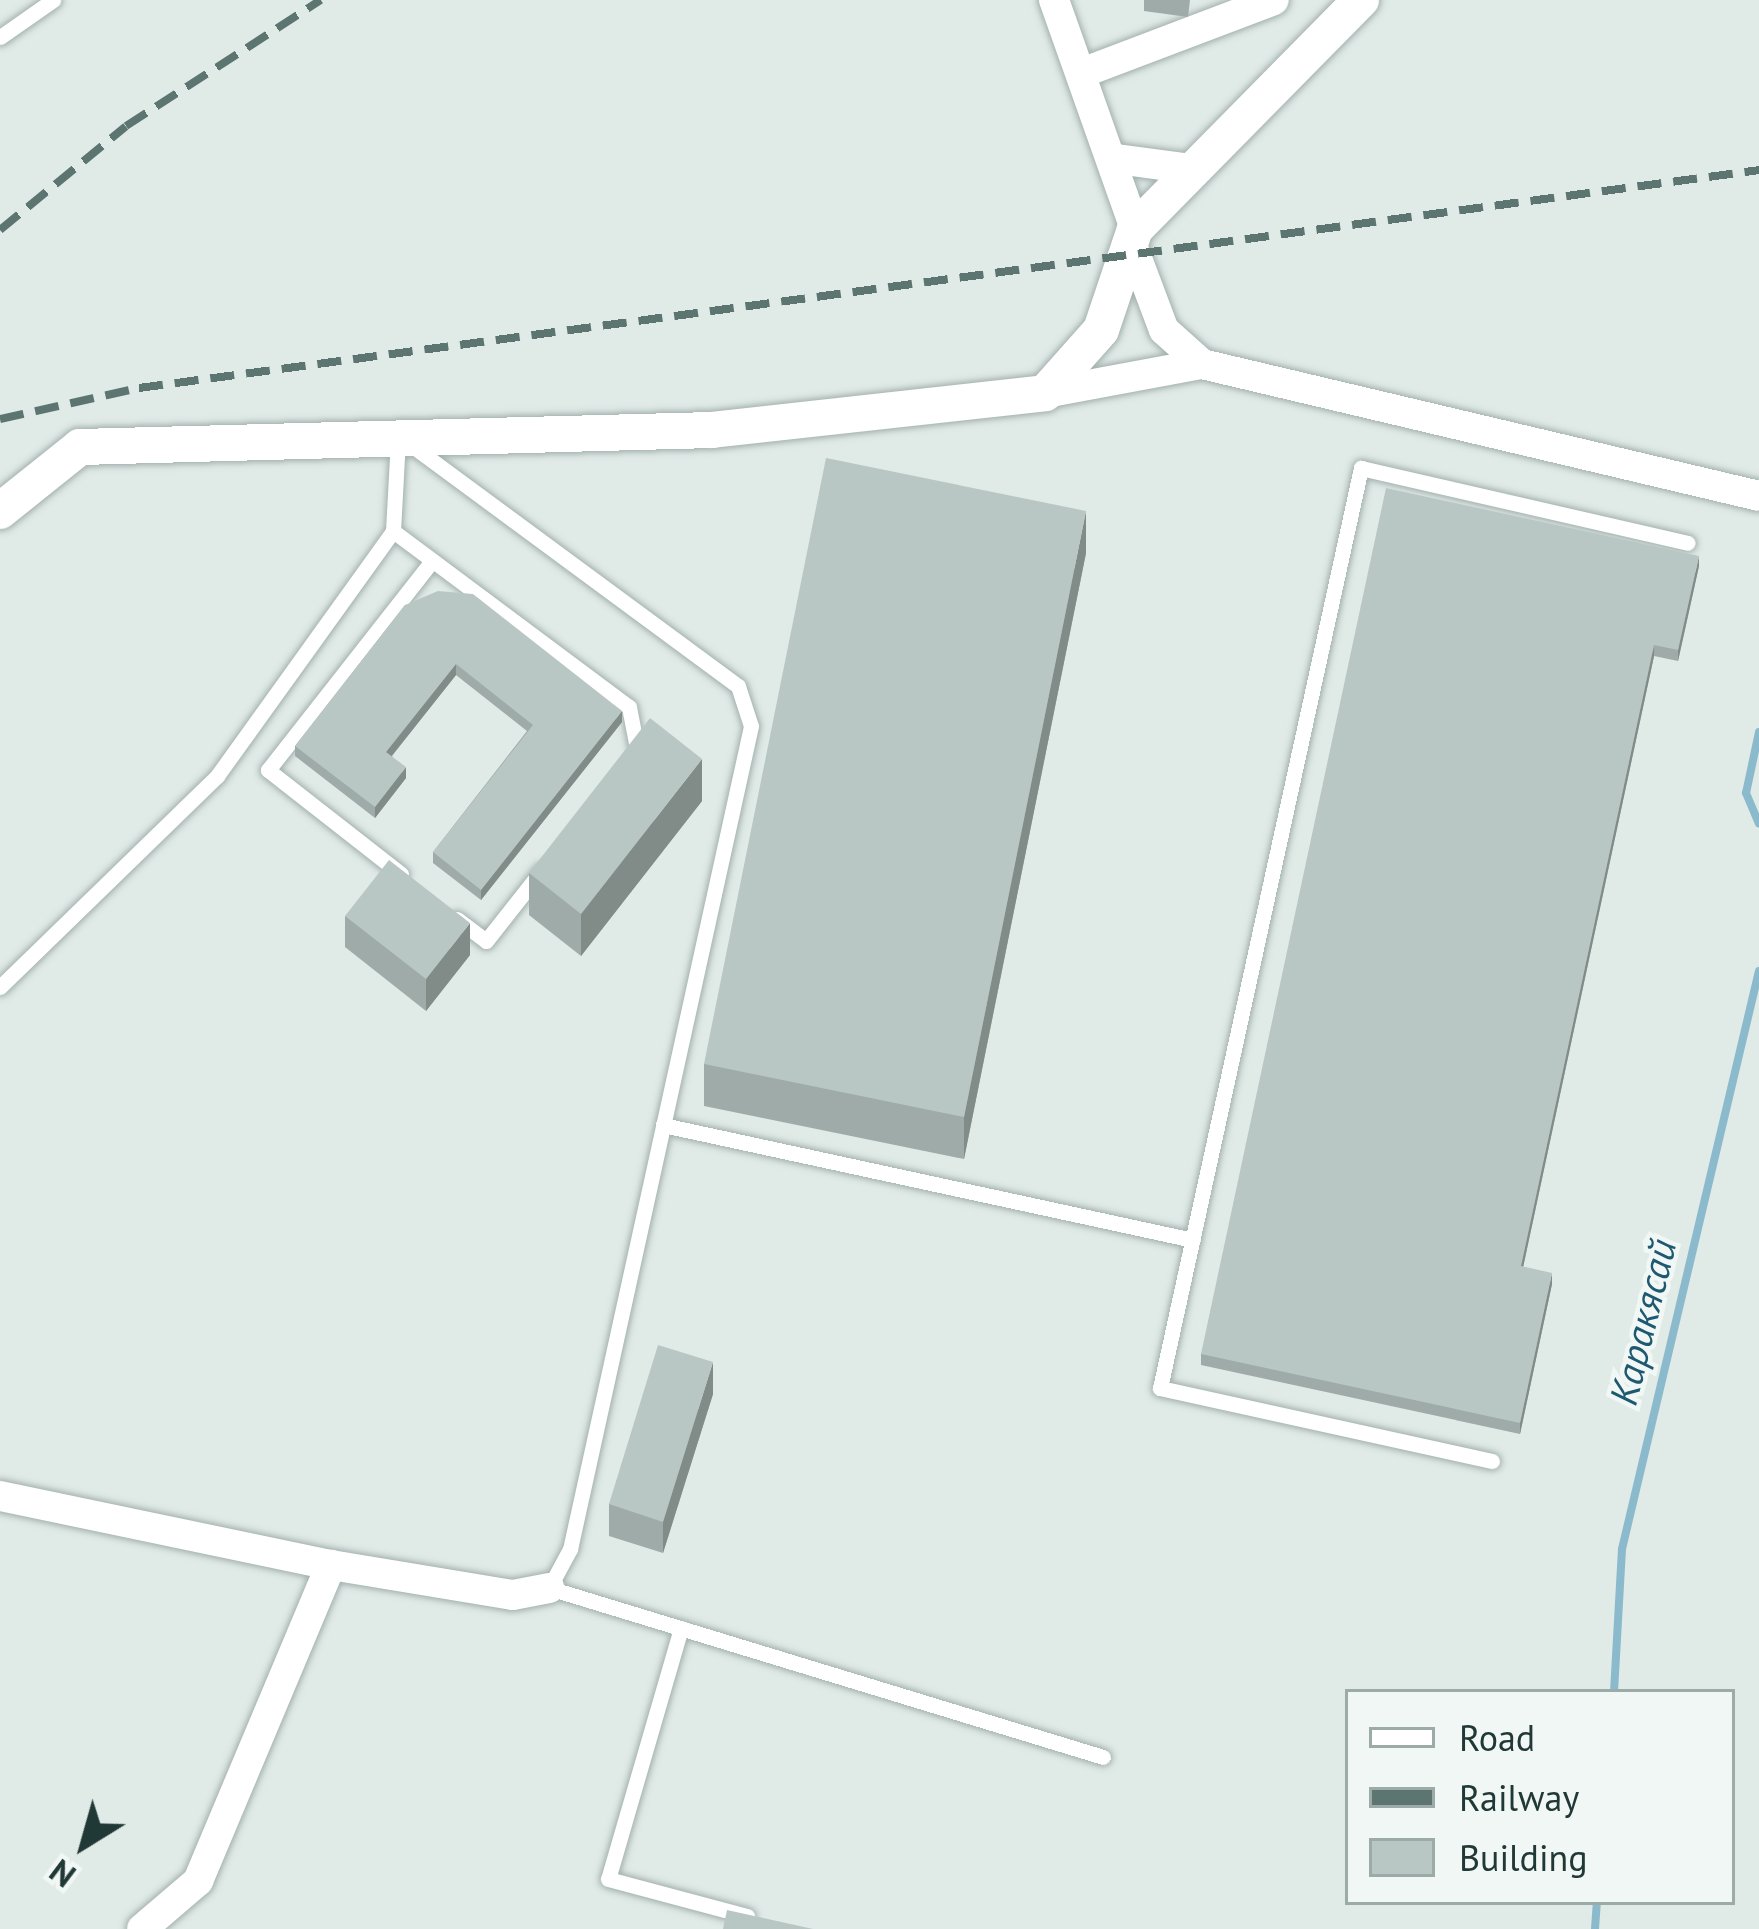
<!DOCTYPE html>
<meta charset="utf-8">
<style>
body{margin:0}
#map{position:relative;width:1759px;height:1929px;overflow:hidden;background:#e0eae7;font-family:"PT Sans",sans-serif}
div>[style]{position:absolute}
.stream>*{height:8px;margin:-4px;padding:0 4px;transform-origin:4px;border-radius:4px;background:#8abacc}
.roads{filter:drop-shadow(0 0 3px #a3b1ae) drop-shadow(0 0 3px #a3b1ae)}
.lane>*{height:15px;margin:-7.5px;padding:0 7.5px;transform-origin:7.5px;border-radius:7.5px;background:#fff}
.street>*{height:30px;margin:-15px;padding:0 15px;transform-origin:15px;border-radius:15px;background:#fff}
.secondary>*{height:36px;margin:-18px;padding:0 18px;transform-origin:18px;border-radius:18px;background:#fff}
.rail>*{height:8px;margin-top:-4px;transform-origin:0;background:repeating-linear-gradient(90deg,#5c7571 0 24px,transparent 0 36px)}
.wall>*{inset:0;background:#9eaba8}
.shaded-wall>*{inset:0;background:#818b88}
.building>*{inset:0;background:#b8c7c3}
span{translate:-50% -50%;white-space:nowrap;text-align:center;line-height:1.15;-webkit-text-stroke:9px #f0f7f4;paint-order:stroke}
.water-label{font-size:39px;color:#1f5971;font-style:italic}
.legend{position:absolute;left:1345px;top:1689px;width:390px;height:216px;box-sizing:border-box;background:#f0f7f4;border:3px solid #9daba8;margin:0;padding:15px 21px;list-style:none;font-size:36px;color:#213936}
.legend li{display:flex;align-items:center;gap:24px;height:60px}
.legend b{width:60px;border:3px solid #9daba8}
.north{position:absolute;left:24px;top:1785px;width:120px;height:120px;-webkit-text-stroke:9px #f0f7f4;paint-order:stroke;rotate:217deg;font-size:33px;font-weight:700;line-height:48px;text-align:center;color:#213936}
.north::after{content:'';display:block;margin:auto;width:42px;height:54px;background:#213936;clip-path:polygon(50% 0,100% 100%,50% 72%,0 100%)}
</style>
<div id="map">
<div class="stream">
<div style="left:1759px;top:732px;width:62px;rotate:102deg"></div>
<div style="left:1746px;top:793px;width:33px;rotate:67deg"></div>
<div style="left:1614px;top:1692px;width:143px;rotate:-86.8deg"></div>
<div style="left:1622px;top:1549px;width:594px;rotate:-76.67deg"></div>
<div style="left:1595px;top:1929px;width:27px;rotate:-86deg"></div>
</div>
<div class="roads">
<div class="lane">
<div style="left:0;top:37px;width:65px;rotate:-34.9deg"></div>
<div style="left:411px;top:445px;width:406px;rotate:36.4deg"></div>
<div style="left:738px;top:686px;width:42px;rotate:72deg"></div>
<div style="left:751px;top:726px;width:843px;rotate:102.4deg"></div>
<div style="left:570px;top:1549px;width:44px;rotate:118.3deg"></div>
<div style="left:549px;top:1588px;width:579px;rotate:16.96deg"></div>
<div style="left:393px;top:531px;width:294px;rotate:36.7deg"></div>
<div style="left:629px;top:707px;width:42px;rotate:79deg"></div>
<div style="left:401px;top:874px;width:169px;rotate:-142deg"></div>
<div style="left:268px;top:770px;width:264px;rotate:-51.9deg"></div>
<div style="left:457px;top:919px;width:36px;rotate:37deg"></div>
<div style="left:486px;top:941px;width:89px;rotate:-51.8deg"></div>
<div style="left:0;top:987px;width:303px;rotate:-44.2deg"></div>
<div style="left:217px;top:776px;width:302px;rotate:-54.3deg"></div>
<div style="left:393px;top:531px;width:92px;rotate:-86.9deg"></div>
<div style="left:663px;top:1125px;width:542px;rotate:12.24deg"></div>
<div style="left:1492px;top:1461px;width:340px;rotate:-167.6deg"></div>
<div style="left:1160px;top:1388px;width:942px;rotate:-77.68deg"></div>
<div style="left:1361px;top:468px;width:335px;rotate:12.9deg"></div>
<div style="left:681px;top:1628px;width:261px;rotate:106.2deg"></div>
<div style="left:608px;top:1879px;width:144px;rotate:14.9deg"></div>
</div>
<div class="street">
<div style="left:1054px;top:0;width:243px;rotate:70.5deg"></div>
<div style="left:1082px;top:73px;width:205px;rotate:-20.8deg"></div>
<div style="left:1117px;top:159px;width:68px;rotate:7.7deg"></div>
<div style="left:1135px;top:253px;width:82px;rotate:69.4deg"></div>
<div style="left:1164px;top:330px;width:51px;rotate:41.8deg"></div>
<div style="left:1045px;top:393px;width:160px;rotate:-10.5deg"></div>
<div style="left:1202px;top:364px;width:572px;rotate:13.33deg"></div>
<div style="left:0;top:1496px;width:338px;rotate:11.8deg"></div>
<div style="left:331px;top:1565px;width:184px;rotate:9.4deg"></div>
<div style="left:513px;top:1595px;width:37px;rotate:-11deg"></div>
<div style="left:142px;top:1929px;width:74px;rotate:-40.6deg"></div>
<div style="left:198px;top:1881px;width:343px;rotate:-67.2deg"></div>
</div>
<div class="secondary">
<div style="left:0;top:511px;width:102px;rotate:-38.7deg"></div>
<div style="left:80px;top:447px;width:632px;rotate:-1.54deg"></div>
<div style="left:712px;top:430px;width:335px;rotate:-6.3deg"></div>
<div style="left:1045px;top:393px;width:84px;rotate:-48.4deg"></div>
<div style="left:1101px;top:330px;width:107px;rotate:-71.4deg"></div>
<div style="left:1135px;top:229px;width:322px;rotate:-45.4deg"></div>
</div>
</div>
<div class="rail">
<div style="left:0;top:230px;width:163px;rotate:-39.5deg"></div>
<div style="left:126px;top:126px;width:232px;rotate:-32.9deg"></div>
<div style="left:0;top:419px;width:142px;rotate:-12.6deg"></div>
<div style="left:139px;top:388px;width:1635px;rotate:-7.66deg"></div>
</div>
<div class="wall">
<div style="clip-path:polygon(1144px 0,1190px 0,1188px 17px,1144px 11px)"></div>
<div style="clip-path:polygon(1086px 553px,964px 1159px,704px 1106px,704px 1064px)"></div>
<div style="clip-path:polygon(1699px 566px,1678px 661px,1654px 656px,1523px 1267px,1552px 1284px,1520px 1434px,1201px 1365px,1201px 1354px)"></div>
<div style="clip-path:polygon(405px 605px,622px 722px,481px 900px,433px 863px,433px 852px,527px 731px,456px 675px,392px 756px,406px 778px,375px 818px,295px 756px,295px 746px)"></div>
<div style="clip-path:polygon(702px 801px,581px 956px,529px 915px,529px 873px)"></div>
<div style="clip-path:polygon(345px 916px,470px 955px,426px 1011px,345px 947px)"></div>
<div style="clip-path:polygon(713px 1394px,663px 1553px,609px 1536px,609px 1504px)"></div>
</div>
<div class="shaded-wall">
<div style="clip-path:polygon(1086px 511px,1086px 553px,964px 1159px,964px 1117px)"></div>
<div style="clip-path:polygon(1699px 556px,1699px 566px,1678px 661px,1678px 650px)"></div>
<div style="clip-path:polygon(1654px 645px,1654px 656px,1521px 1277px,1521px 1266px)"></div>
<div style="clip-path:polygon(456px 664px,456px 675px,386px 763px,386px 752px)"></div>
<div style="clip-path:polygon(622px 711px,622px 722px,481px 900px,481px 890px)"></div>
<div style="clip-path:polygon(702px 759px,702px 801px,581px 956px,581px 914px)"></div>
<div style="clip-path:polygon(406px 767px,406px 778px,375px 818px,375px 807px)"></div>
<div style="clip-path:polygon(470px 923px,470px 955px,426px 1011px,426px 979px)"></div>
<div style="clip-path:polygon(1552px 1273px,1552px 1284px,1520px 1434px,1520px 1423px)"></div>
<div style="clip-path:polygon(713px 1362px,713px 1394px,663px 1553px,663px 1522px)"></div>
</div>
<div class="building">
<div style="clip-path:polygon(826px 458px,1086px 511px,964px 1117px,704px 1064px)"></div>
<div style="clip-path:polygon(1386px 488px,1699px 556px,1678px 650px,1654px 645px,1521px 1266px,1552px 1273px,1520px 1423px,1201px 1354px)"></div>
<div style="clip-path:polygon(438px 591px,473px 594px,622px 711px,481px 890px,433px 852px,533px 725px,456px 664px,386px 752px,406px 767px,375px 807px,295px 746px,405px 605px)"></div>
<div style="clip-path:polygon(650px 718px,702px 759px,581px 914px,529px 873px)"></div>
<div style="clip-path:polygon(389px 860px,470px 923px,426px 979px,345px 916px)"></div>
<div style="clip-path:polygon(658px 1345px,713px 1362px,663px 1522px,609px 1504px)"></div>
<div style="clip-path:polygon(727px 1910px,813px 1929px,723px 1929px)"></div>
</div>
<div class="water-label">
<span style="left:1643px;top:1322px;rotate:-76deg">Каракясай</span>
</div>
<ul class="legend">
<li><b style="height:15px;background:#fff"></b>Road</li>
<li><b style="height:15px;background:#5c7571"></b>Railway</li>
<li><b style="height:33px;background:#b8c7c3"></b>Building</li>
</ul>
<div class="north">N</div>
</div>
